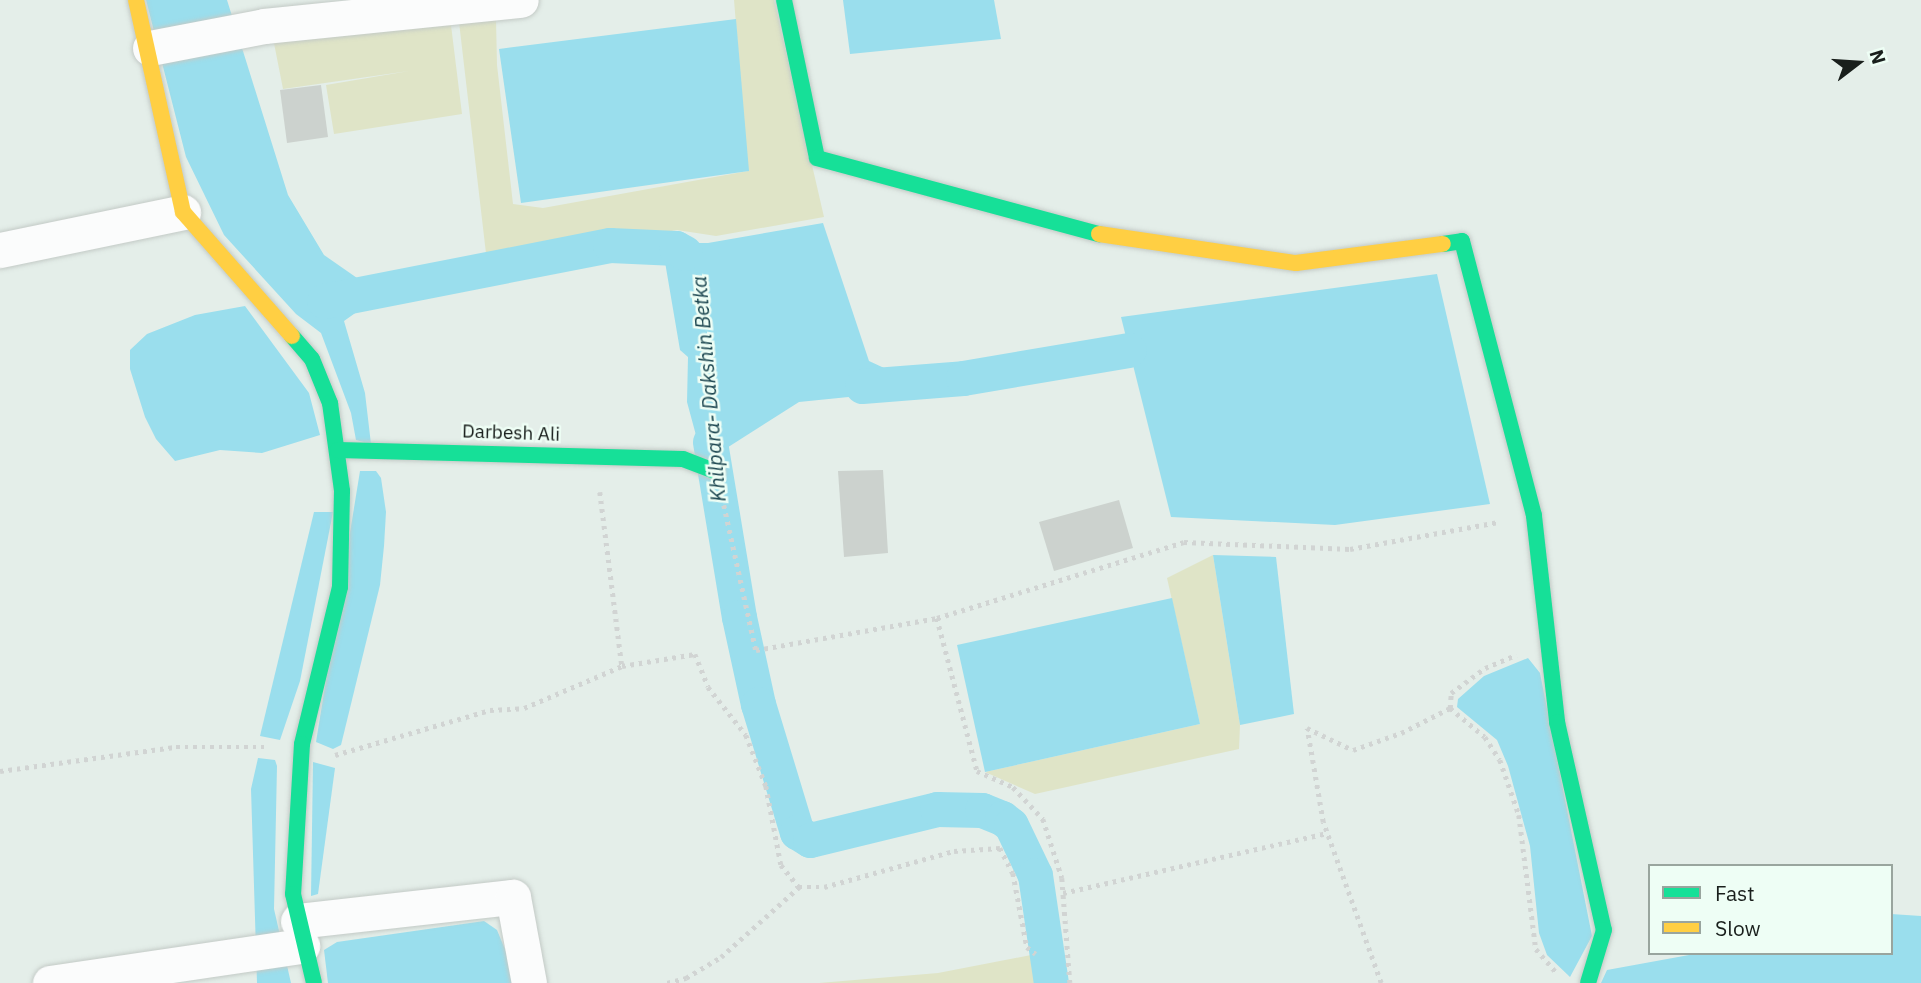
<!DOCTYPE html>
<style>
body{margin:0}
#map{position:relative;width:1921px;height:983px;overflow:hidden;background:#e4eee9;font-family:"IBM Plex Sans",sans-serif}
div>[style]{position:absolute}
.green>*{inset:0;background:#dfe4c7}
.water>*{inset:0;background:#9adeed}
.canal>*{height:35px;margin:-17.5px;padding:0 17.5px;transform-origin:17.5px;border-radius:17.5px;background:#9adeed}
.building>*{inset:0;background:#ccd2ce}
.path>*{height:4.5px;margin-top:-2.25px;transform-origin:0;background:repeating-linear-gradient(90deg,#d1d4d3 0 3.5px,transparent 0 8.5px)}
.roads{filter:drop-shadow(0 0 2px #c3cac6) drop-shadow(0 0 2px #c3cac6)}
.street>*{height:35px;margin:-17.5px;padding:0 17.5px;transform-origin:17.5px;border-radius:17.5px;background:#fbfcfc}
.fast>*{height:16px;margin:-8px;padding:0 8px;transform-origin:8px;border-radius:8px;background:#16e098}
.slow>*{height:16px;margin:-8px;padding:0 8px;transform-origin:8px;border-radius:8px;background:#ffcf43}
span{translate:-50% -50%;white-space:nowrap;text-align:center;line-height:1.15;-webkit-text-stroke:5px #eefef5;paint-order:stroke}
.street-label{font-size:19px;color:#191f1c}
.water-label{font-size:21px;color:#1d4751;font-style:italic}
.legend{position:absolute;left:1648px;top:864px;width:245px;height:91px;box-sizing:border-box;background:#eefef5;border:2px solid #99a59e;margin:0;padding:9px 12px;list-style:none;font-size:21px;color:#191f1c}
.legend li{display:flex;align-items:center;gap:14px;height:35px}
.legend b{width:35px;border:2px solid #99a59e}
.north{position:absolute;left:1823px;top:28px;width:70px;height:70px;-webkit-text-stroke:5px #eefef5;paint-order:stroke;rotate:73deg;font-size:19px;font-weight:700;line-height:28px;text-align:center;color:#191f1c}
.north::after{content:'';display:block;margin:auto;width:24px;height:32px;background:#191f1c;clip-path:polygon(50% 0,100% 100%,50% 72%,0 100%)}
</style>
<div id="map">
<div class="green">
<div style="clip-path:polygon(734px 0,774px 0,824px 217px,716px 236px,677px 230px,487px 262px,459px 22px,496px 19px,497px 65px,513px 204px,543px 208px,748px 171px)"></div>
<div style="clip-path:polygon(450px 17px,462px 114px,334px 134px,326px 85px,409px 71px,283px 89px,273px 38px)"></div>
<div style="clip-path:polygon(1213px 555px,1240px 725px,1239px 749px,1035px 794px,985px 772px,1200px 724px,1167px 578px)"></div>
<div style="clip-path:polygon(1036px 954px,1044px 983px,819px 983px,938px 973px)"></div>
</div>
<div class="water">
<div style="clip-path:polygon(146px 0,227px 0,288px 195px,324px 255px,370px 287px,368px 304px,344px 321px,365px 393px,371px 444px,356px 440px,351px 413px,321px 333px,296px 314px,224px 235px,186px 157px)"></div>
<div style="clip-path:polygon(843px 0,994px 0,1001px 39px,850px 54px)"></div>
<div style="clip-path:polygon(736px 19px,749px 171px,521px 203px,499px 49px)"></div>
<div style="clip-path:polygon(823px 223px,869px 361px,908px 379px,908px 391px,799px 402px,722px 451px,700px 450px,687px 402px,688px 357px,680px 350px,665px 262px,641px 252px,640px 243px,708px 243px)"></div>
<div style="clip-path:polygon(1437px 274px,1490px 504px,1335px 525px,1171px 517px,1121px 317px)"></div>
<div style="clip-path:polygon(245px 306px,309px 393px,320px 435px,262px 453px,220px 450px,175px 461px,156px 439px,145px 417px,130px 369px,130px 350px,147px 334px,195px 315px)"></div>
<div style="clip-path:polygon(360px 471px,376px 471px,381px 478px,386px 512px,384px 546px,380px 585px,341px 745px,333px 749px,316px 742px)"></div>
<div style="clip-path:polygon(314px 512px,333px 512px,300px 681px,280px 740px,260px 736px)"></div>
<div style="clip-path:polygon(1213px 555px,1276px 557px,1294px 714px,1240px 725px)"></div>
<div style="clip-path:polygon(1172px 598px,1200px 724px,985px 772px,957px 645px)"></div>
<div style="clip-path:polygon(1528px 658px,1540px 673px,1592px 936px,1570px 977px,1547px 955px,1539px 933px,1530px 846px,1508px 766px,1497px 740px,1457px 707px,1458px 699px,1484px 676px)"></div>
<div style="clip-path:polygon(258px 758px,275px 760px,277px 766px,274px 909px,291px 983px,257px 983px,251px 789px)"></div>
<div style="clip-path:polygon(313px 762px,335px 768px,318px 894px,311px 896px)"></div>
<div style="clip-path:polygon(1891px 914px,1921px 916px,1921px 983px,1601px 983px,1607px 970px,1700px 953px,1891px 953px)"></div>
<div style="clip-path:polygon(484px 921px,497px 930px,519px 983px,328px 983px,324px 950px,337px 942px)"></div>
</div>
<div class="canal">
<div style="left:324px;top:301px;width:291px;rotate:-11.1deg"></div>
<div style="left:610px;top:245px;width:66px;rotate:2.6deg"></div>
<div style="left:676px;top:248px;width:10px;rotate:29deg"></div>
<div style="left:862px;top:386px;width:101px;rotate:-4.5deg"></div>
<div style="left:963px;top:378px;width:168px;rotate:-9.6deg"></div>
<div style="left:710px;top:442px;width:177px;rotate:80.6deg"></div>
<div style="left:739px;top:617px;width:89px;rotate:77.7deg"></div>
<div style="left:758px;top:704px;width:134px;rotate:73.1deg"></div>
<div style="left:797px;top:832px;width:15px;rotate:32deg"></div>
<div style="left:810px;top:840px;width:131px;rotate:-13.7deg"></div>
<div style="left:937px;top:809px;width:45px;rotate:1.3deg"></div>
<div style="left:982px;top:810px;width:22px;rotate:22deg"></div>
<div style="left:1002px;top:818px;width:11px;rotate:38deg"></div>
<div style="left:1011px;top:825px;width:55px;rotate:64.4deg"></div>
<div style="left:1035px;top:875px;width:109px;rotate:81.6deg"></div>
</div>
<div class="building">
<div style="clip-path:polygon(321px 85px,328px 137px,287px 143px,280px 90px)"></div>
<div style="clip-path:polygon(883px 470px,888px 553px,844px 557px,838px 471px)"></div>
<div style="clip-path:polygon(1119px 500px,1133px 548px,1054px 571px,1039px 522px)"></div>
</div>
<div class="path">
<div style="left:600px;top:492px;width:175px;rotate:82.8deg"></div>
<div style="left:724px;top:505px;width:148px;rotate:77.6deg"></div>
<div style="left:756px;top:650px;width:184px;rotate:-10deg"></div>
<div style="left:937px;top:618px;width:258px;rotate:-17.1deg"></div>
<div style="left:1184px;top:542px;width:166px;rotate:2.4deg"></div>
<div style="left:1350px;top:549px;width:151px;rotate:-10.3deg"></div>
<div style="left:937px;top:618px;width:158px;rotate:75.3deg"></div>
<div style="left:977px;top:771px;width:39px;rotate:24deg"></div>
<div style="left:1013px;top:787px;width:44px;rotate:46.8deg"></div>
<div style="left:1043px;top:819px;width:62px;rotate:72.1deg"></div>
<div style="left:1062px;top:878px;width:105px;rotate:85.6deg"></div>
<div style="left:1450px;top:708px;width:45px;rotate:39.6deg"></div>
<div style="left:1485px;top:737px;width:27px;rotate:57deg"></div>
<div style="left:1500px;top:760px;width:58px;rotate:70.9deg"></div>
<div style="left:1519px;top:815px;width:135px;rotate:82.8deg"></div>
<div style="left:1536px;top:949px;width:30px;rotate:49deg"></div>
<div style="left:1450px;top:708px;width:15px;rotate:-86deg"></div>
<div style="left:1451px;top:693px;width:42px;rotate:-36.3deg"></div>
<div style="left:1485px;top:668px;width:34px;rotate:-23deg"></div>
<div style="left:335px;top:755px;width:161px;rotate:-16.2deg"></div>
<div style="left:490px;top:710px;width:34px;rotate:-3deg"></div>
<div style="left:524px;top:708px;width:107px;rotate:-23.2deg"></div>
<div style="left:622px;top:666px;width:74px;rotate:-9.3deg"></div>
<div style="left:695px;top:654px;width:35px;rotate:68deg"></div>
<div style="left:708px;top:687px;width:61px;rotate:51.6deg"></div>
<div style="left:746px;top:735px;width:55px;rotate:68.6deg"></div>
<div style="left:766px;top:786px;width:80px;rotate:79.2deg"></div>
<div style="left:781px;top:865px;width:28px;rotate:51deg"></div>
<div style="left:799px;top:887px;width:25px"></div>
<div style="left:824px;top:887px;width:135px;rotate:-15.5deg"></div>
<div style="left:954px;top:851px;width:46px;rotate:-3.7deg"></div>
<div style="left:1000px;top:848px;width:28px;rotate:63deg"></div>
<div style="left:1013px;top:873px;width:75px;rotate:79.3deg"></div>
<div style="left:1027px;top:947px;width:11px;rotate:38deg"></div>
<div style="left:0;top:771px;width:178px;rotate:-7.8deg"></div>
<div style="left:176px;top:747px;width:91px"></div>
<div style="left:1063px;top:893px;width:271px;rotate:-12.8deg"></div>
<div style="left:667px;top:983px;width:20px;rotate:-15deg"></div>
<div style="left:686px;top:978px;width:41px;rotate:-31deg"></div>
<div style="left:721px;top:957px;width:105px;rotate:-41.9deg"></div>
<div style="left:1381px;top:983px;width:171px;rotate:-109.8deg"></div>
<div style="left:1323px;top:822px;width:95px;rotate:-99.7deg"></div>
<div style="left:1307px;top:728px;width:51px;rotate:25.6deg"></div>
<div style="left:1353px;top:750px;width:51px;rotate:-19.5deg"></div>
<div style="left:1401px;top:733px;width:55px;rotate:-27deg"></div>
</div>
<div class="roads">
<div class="street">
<div style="left:150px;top:48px;width:116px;rotate:-10.9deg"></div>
<div style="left:264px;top:26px;width:258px;rotate:-5.8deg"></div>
<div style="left:0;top:250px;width:187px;rotate:-11.7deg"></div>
<div style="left:298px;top:921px;width:216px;rotate:-6.4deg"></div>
<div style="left:513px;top:897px;width:87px;rotate:79.5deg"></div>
<div style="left:50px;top:983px;width:255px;rotate:-8.4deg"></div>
</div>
<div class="fast">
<div style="left:784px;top:0;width:161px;rotate:78.2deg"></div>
<div style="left:817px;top:158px;width:292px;rotate:15.1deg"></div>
<div style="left:1443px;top:244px;width:19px;rotate:-9deg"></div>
<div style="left:1462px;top:241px;width:284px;rotate:75.3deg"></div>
<div style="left:1534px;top:516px;width:207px;rotate:83.6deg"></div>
<div style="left:1557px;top:722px;width:213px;rotate:77.3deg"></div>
<div style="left:1604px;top:930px;width:55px;rotate:106.8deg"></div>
<div style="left:292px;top:336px;width:30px;rotate:49deg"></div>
<div style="left:312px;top:359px;width:48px;rotate:67.8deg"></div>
<div style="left:330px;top:403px;width:89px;rotate:82.2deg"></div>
<div style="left:342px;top:491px;width:96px;rotate:91.2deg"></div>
<div style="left:340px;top:587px;width:162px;rotate:103.6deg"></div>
<div style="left:302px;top:744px;width:150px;rotate:93.4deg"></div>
<div style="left:293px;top:894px;width:91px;rotate:76.7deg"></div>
<div style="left:338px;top:450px;width:345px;rotate:1.5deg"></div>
<div style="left:683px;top:459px;width:36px;rotate:21deg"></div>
</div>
<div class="slow">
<div style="left:136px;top:0;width:217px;rotate:77.5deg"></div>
<div style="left:183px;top:212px;width:165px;rotate:48.7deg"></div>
<div style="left:1099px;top:234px;width:199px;rotate:8.4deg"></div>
<div style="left:1296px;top:263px;width:148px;rotate:-7.4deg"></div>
</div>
</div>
<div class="street-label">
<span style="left:511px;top:433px;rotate:2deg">Darbesh Ali</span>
</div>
<div class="water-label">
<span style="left:708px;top:389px;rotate:-95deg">Khilpara- Dakshin Betka</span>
</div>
<ul class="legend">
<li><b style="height:9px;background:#16e098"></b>Fast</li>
<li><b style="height:9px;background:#ffcf43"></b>Slow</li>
</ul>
<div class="north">N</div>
</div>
